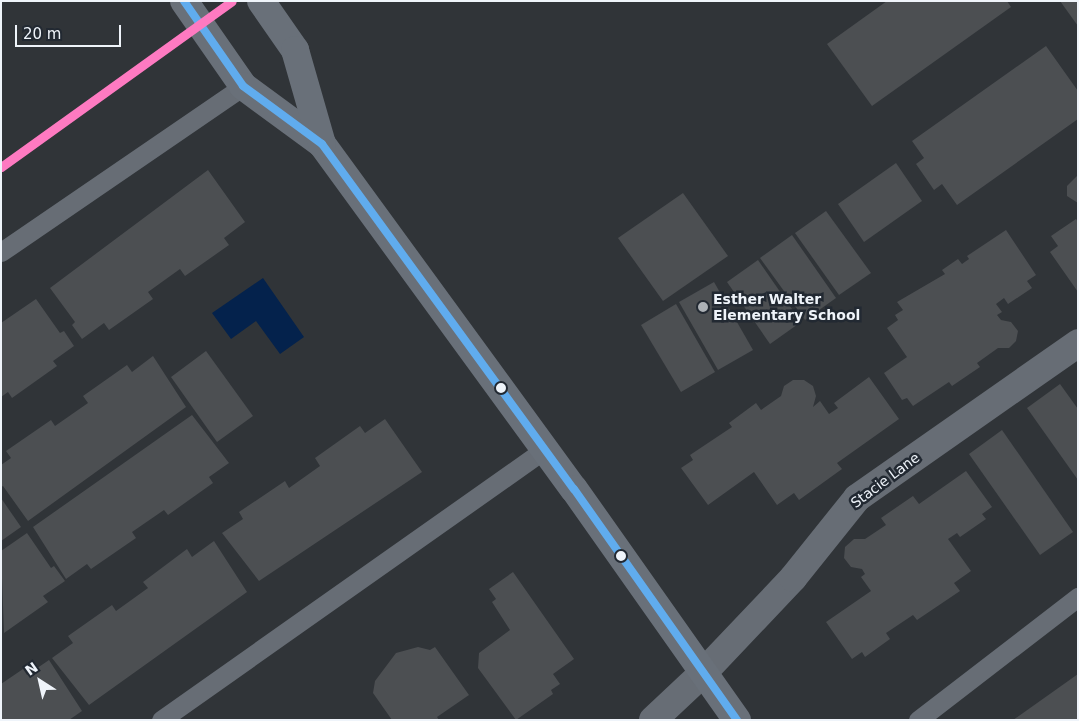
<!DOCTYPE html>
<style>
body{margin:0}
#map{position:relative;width:1079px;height:721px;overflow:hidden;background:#303438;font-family:"DejaVu Sans",sans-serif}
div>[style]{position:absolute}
.water>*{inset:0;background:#04224c}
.building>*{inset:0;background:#4c4f52}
.service>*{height:19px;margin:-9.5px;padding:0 9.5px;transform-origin:9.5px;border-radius:9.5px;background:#676d75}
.minor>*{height:28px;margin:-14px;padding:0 14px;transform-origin:14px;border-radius:14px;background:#676d75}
.secondary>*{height:28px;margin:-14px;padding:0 14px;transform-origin:14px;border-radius:14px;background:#697079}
.bus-1>*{height:8px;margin:-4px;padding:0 4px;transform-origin:4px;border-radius:4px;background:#60acee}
.rail-1>*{height:9px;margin:-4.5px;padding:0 4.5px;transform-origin:4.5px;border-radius:4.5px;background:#fe7ac1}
.dots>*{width:14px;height:14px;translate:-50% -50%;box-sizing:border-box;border:2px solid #222932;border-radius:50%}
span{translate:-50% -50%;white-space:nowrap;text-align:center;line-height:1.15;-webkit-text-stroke:5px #222932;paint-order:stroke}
.poi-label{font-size:14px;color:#eff4fa;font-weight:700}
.left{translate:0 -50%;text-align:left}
.street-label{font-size:14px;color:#eff4fa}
.frame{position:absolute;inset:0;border:2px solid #eff4fa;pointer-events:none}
.north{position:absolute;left:15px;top:656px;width:50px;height:50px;-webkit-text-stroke:4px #222932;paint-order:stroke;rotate:325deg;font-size:14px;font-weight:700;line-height:20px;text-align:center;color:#eff4fa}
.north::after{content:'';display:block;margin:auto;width:18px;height:22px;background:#eff4fa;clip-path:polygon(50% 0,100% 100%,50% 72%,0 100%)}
.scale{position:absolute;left:15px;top:25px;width:106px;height:22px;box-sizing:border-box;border:2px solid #eff4fa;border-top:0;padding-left:6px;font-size:15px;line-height:18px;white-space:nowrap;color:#eff4fa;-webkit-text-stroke:4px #222932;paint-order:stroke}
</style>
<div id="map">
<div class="water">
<div style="clip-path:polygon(263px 278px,304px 337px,280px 354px,256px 321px,231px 339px,212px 313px)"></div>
</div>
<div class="building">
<div style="clip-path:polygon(887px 1px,1007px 1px,1011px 7px,872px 106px,827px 44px)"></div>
<div style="clip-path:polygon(1060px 1px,1078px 1px,1078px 26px)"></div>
<div style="clip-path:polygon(1046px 46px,1078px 91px,1078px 119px,957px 205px,942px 184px,934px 190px,916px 164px,924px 158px,912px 141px)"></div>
<div style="clip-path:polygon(896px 163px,922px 201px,864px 242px,838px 204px)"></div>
<div style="clip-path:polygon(208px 170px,245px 222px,224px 238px,229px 245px,185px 276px,180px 269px,148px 292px,153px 299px,109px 330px,104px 323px,82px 339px,72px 325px,75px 322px,50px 288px)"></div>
<div style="clip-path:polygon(1078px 175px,1078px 203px,1067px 196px,1067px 186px)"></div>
<div style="clip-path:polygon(683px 193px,728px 256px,663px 301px,618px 238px)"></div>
<div style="clip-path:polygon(826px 211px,871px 273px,839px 295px,795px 233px)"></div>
<div style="clip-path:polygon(1076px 219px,1078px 222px,1078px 292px,1050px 252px,1058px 246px,1051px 236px)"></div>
<div style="clip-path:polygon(1006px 230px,1036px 275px,1027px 281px,1032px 288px,1008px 304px,1004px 298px,996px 304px,1002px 312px,997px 315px,1001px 320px,1011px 322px,1018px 331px,1016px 341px,1009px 348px,998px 348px,977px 363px,980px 367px,952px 386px,949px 382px,913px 406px,907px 398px,902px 400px,884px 373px,907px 357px,887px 328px,898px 320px,895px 315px,903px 310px,897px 302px,945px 274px,942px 270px,958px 259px,962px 264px,969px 259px,967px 256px)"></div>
<div style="clip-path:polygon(792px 235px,836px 298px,805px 320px,760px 258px)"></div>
<div style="clip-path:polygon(758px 260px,801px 322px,770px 344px,727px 282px)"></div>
<div style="clip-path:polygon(714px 282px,753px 350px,718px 370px,679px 302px)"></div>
<div style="clip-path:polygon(36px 299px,60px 333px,64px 331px,74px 346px,53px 361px,57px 366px,12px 398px,8px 392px,1px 397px,1px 323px)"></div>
<div style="clip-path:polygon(676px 304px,715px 372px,681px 392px,641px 325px)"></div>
<div style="clip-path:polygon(206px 351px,253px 416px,217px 442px,171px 377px)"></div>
<div style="clip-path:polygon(153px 356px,186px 407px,28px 521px,3px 486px,1px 487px,1px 465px,11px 458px,6px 451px,51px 420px,55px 426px,88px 403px,83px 396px,127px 365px,132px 372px)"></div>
<div style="clip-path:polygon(869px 377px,899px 419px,837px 463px,842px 469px,799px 500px,794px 493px,777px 505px,754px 472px,708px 505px,681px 468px,693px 460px,690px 455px,732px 427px,729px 423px,756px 403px,761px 410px,781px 396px,784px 386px,793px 380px,804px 380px,813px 386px,816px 396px,813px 407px,820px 401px,829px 414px,838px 408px,834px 403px)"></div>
<div style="clip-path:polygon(1060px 384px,1078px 409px,1078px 480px,1027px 408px)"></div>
<div style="clip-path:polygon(192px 415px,229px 463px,209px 477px,213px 483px,168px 515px,164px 510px,132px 532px,136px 538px,91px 569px,87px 564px,66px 579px,33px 527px)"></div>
<div style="clip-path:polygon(385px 419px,422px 472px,259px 581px,222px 533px,243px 519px,239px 512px,285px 481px,289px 488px,320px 466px,315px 458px,360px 426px,365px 433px)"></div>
<div style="clip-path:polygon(1002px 430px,1073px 532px,1040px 555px,969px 454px)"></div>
<div style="clip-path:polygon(966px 471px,992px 507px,982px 514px,986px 519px,960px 537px,957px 533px,948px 539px,971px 571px,954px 583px,960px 591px,917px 620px,913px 615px,886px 633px,890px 639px,865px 657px,862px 652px,852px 659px,826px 622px,871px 591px,861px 577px,865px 574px,862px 569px,851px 567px,844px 558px,845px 547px,854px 539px,865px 539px,886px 525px,881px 518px,913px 496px,919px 504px)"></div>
<div style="clip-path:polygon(1px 498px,21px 527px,1px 541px)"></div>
<div style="clip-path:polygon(27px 533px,51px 568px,54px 566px,65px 581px,43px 596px,48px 602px,4px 633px,1px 551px)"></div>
<div style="clip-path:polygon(214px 541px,247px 592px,89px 705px,52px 658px,73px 643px,68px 636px,112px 605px,116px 611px,148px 588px,143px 582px,187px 549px,192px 557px)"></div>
<div style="clip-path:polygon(513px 572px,574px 659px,553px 674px,560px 684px,551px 690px,553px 694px,516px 720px,478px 668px,479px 653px,510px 630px,492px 602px,496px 599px,489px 589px)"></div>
<div style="clip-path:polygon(418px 647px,430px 650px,435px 647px,469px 695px,437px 717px,439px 720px,392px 720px,373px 693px,375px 681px,396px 653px)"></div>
<div style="clip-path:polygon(49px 660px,82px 711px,69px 720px,1px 720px,1px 684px,23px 669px,27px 675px)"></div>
<div style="clip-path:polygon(1078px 674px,1078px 720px,1013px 720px)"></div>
</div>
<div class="service">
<div style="left:1px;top:252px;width:293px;rotate:-34.4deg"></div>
<div style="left:161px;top:720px;width:470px;rotate:-35.2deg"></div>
<div style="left:918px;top:720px;width:202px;rotate:-37.6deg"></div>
</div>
<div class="minor">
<div style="left:653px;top:720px;width:69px;rotate:-43.2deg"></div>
<div style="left:703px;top:673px;width:131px;rotate:-46.5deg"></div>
<div style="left:793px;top:578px;width:102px;rotate:-51.3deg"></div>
<div style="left:857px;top:498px;width:270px;rotate:-35deg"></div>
</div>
<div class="secondary">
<div style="left:184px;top:1px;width:103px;rotate:55.2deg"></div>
<div style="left:243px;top:86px;width:98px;rotate:36.3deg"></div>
<div style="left:322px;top:144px;width:427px;rotate:53.9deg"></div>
<div style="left:574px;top:489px;width:283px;rotate:54.8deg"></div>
<div style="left:261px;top:1px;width:60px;rotate:55.2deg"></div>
<div style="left:295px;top:50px;width:98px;rotate:74deg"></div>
</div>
<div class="bus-1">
<div style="left:184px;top:1px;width:103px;rotate:55.2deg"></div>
<div style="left:243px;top:86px;width:98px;rotate:36.3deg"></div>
<div style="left:322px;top:144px;width:427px;rotate:53.9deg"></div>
<div style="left:574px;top:489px;width:283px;rotate:54.8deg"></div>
</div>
<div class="rail-1">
<div style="left:1px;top:167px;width:284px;rotate:-35.7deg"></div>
</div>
<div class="dots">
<div style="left:703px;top:307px;background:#acb1b6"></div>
<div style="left:501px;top:388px;background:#eff4fa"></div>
<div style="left:621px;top:556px;background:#eff4fa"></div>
</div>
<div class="poi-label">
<span class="left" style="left:713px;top:307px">Esther Walter<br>Elementary School</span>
</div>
<div class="street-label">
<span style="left:885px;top:480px;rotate:-37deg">Stacie Lane</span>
</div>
<div class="frame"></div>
<div class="north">N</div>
<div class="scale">20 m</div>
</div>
